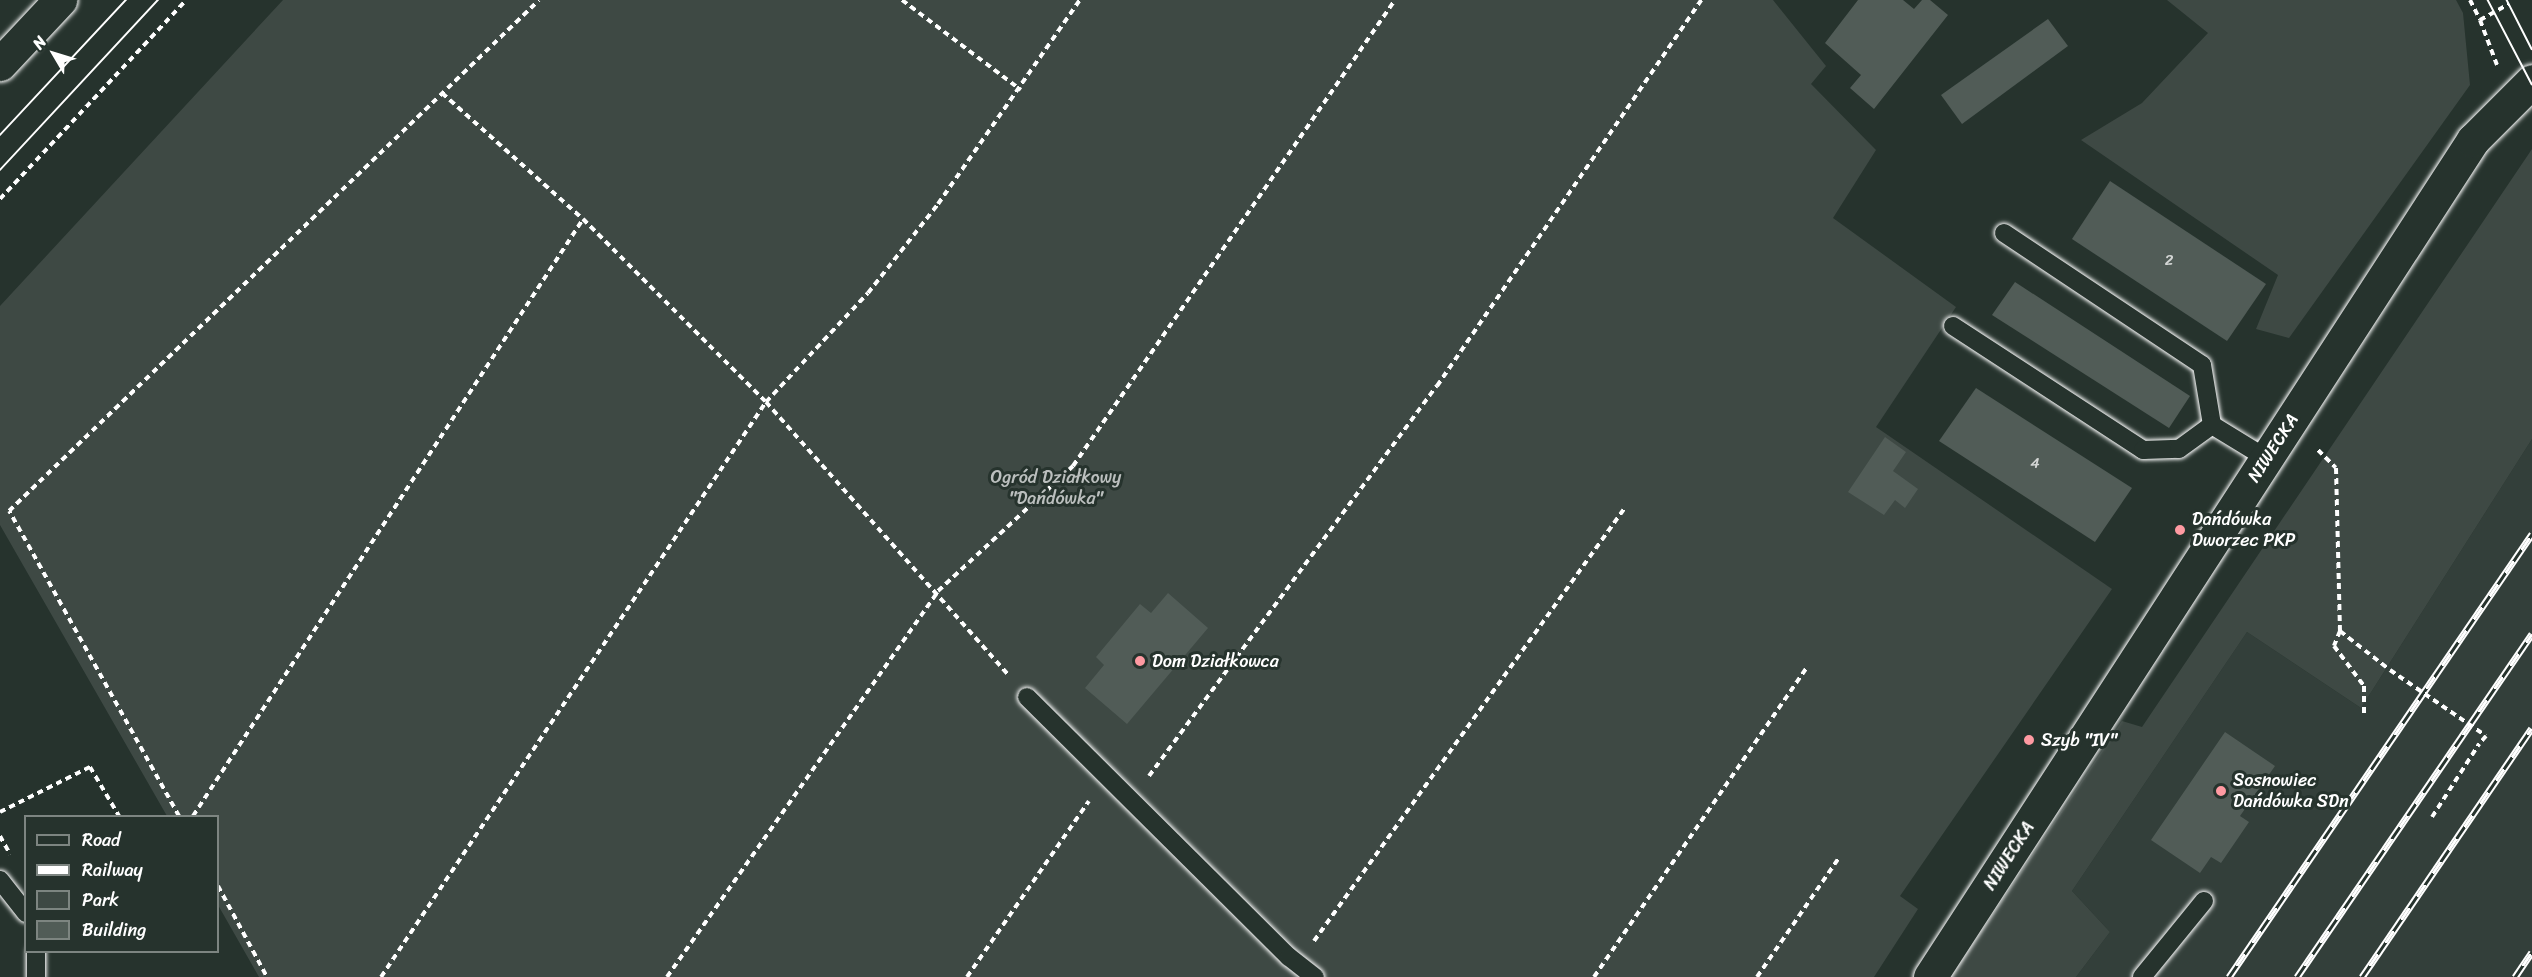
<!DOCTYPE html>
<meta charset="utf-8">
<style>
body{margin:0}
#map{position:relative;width:2532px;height:977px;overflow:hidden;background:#26332d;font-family:Sriracha,sans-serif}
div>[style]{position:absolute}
.built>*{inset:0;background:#333f3a}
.green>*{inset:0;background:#3e4944}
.building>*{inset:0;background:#515c57}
.path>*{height:4px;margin-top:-2px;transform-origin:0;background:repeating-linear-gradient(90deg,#fff 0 6px,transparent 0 10.5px)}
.roads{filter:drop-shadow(0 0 2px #fff) drop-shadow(0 0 2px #fff)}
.service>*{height:18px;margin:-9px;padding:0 9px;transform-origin:9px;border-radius:9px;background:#26332d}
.minor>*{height:33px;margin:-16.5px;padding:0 16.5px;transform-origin:16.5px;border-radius:16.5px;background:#26332d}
.secondary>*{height:33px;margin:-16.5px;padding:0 16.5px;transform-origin:16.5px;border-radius:16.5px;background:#26332d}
.tram>*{height:1.5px;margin:-0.75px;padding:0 0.75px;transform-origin:0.75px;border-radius:0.75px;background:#fff}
.rail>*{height:7px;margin-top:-3.5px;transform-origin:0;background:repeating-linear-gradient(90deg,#26332d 0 14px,#fff 0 28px);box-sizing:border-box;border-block:2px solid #fff}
.path-bridge>*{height:4px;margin-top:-2px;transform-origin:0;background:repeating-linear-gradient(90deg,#fff 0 6px,transparent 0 10.5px)}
.dots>*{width:16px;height:16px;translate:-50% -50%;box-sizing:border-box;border:3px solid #26332d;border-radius:50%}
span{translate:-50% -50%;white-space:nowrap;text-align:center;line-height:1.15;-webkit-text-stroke:6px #26332d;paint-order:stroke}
.number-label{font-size:15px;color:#d4d6d5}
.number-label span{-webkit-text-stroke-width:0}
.street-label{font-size:18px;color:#fff}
.park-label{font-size:18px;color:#bbbfbe}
.poi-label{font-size:18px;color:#fff}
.left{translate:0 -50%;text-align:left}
.legend{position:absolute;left:24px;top:815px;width:195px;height:138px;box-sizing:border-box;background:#26332d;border:2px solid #7d8581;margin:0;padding:8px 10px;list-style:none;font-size:18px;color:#fff}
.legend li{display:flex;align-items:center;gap:12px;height:30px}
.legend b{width:30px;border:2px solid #7d8581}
.north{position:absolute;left:24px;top:24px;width:60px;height:60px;-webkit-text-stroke:4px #26332d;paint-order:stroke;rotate:308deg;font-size:16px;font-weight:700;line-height:24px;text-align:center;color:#fff}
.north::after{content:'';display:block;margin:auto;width:21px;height:27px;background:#fff;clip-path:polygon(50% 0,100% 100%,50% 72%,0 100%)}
</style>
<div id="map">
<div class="built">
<div style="clip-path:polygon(2532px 439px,2532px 977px,2076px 977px,2110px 932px,2072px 891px,2247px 632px,2361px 708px)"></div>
</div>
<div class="green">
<div style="clip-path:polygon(283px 0,1773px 0,1826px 66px,1811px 84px,1876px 150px,1833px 218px,1956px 307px,1876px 427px,2112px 589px,1900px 896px,1918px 909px,1874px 977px,259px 977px,218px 905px,218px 816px,167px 816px,0 525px,0 306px)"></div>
<div style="clip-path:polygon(2167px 0,2456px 0,2463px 13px,2470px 85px,2289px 338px,2256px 329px,2278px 275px,2081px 140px,2142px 103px,2208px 33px)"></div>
<div style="clip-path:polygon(2532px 149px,2532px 439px,2361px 708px,2247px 632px,2072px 891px,2110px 932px,2076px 977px,1951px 977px,2122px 721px,2142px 727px)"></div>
</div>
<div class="building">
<div style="clip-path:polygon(1858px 0,1903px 0,1914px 9px,1922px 0,1930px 0,1948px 15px,1874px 109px,1850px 88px,1861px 75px,1825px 43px)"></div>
<div style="clip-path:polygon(2048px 19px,2068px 46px,1962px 124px,1941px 95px)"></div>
<div style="clip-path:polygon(2110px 181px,2266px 284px,2227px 341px,2072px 239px)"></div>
<div style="clip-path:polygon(2015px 282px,2190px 396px,2169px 428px,1992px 315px)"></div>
<div style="clip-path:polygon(1976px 388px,2132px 488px,2095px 542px,1939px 441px)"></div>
<div style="clip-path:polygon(1885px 437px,1906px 452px,1893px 471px,1918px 489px,1905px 508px,1895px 500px,1884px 515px,1848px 492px)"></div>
<div style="clip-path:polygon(1168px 593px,1208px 628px,1127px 724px,1085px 688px,1104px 665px,1096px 657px,1140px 604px,1151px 613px)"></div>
<div style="clip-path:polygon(2225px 732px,2275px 766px,2240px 816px,2249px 822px,2221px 863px,2211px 857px,2200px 873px,2151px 840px)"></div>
</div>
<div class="path">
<div style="left:902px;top:0;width:149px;rotate:37.1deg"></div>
<div style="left:2470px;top:0;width:22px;rotate:63deg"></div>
<div style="left:2497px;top:65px;width:48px;rotate:-110.7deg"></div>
<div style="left:2480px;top:20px;width:33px;rotate:-29deg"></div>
<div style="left:442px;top:93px;width:189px;rotate:41.8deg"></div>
<div style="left:583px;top:219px;width:259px;rotate:45deg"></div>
<div style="left:766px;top:402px;width:366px;rotate:48.4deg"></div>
<div style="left:0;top:199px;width:272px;rotate:-46.9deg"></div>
<div style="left:2318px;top:450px;width:25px;rotate:45deg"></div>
<div style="left:2336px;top:468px;width:163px;rotate:88.6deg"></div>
<div style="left:2340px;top:631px;width:63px;rotate:38deg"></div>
<div style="left:2340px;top:631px;width:16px;rotate:112deg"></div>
<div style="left:2334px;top:646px;width:50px;rotate:53.1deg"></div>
<div style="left:2364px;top:686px;width:31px;rotate:90deg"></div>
<div style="left:1149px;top:776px;width:485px;rotate:-53.6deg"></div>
<div style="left:1437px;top:386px;width:468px;rotate:-55.6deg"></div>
<div style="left:0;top:812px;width:101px;rotate:-26.6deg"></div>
<div style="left:90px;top:767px;width:57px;rotate:59.4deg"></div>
<div style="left:179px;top:816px;width:349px;rotate:-119.1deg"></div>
<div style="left:9px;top:511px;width:736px;rotate:-43.95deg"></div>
<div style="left:193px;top:816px;width:713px;rotate:-56.84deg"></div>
<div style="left:2432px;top:817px;width:87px;rotate:-57.2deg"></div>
<div style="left:0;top:836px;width:21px;rotate:61deg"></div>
<div style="left:218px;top:886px;width:103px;rotate:61.7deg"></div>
<div style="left:1314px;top:941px;width:532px;rotate:-54.34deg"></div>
<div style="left:381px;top:977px;width:692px;rotate:-56.2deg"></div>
<div style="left:766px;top:402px;width:149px;rotate:-46.9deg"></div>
<div style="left:868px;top:293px;width:113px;rotate:-51.8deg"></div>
<div style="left:938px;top:204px;width:249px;rotate:-55.2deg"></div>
<div style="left:667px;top:977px;width:472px;rotate:-54.9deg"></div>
<div style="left:938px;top:591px;width:184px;rotate:-42.8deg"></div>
<div style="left:1073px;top:466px;width:566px;rotate:-55.36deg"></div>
<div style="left:967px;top:977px;width:214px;rotate:-55.3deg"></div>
<div style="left:1594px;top:977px;width:374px;rotate:-55.5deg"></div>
<div style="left:1757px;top:977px;width:143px;rotate:-55.5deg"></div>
</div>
<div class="roads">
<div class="service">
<div style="left:2004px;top:233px;width:238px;rotate:33.7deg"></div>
<div style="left:2202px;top:365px;width:61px;rotate:80.5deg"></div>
<div style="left:2212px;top:425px;width:63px;rotate:31.4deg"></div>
<div style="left:1953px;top:326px;width:227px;rotate:33.1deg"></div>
<div style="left:2143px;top:450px;width:36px;rotate:-2deg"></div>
<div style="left:2179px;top:449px;width:41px;rotate:-36deg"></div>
<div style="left:1027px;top:697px;width:369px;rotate:44.8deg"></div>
<div style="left:1289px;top:957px;width:33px;rotate:38deg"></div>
<div style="left:0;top:880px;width:42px;rotate:51.8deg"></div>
<div style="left:36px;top:952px;width:25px;rotate:90deg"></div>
<div style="left:2142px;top:977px;width:98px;rotate:-50.8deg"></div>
</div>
<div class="minor">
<div style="left:1930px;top:977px;width:998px;rotate:-57.03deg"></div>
<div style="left:2473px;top:140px;width:83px;rotate:-45deg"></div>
</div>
<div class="secondary">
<div style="left:0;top:64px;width:88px;rotate:-46.8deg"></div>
</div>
</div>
<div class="tram">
<div style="left:2488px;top:0;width:95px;rotate:62.4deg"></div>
<div style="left:2507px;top:0;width:55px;rotate:63deg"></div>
<div style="left:0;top:135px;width:185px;rotate:-47deg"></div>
<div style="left:0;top:170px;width:232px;rotate:-47.1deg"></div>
</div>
<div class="rail">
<div style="left:2229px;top:977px;width:537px;rotate:-55.63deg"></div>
<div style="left:2297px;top:977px;width:416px;rotate:-55.6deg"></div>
<div style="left:2362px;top:977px;width:301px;rotate:-55.7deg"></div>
<div style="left:2515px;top:977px;width:30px;rotate:-56deg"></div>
</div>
<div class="path-bridge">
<div style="left:2390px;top:670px;width:116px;rotate:34.5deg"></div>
<div style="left:2486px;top:736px;width:11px;rotate:131deg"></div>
</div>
<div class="dots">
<div style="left:2180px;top:530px;background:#ff9aa2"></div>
<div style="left:1140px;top:661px;background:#ff9aa2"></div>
<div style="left:2029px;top:740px;background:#ff9aa2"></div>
<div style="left:2221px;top:791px;background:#ff9aa2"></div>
</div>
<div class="number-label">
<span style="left:2169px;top:261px">2</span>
<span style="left:2035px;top:464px">4</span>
</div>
<div class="street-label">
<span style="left:2273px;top:448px;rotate:-57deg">NIWECKA</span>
<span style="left:2009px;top:856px;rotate:-57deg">NIWECKA</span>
</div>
<div class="park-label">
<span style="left:1056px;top:488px">Ogród Działkowy<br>"Dańdówka"</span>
</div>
<div class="poi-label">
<span class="left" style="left:2192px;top:530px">Dańdówka<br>Dworzec PKP</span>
<span class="left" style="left:1152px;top:661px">Dom Działkowca</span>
<span class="left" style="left:2041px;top:740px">Szyb "IV"</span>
<span class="left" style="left:2233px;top:791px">Sosnowiec<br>Dańdówka SDn</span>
</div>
<ul class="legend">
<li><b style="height:8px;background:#26332d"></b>Road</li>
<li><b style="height:8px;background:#fff"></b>Railway</li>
<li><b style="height:16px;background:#3e4944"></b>Park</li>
<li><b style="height:16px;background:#515c57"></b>Building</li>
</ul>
<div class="north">N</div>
</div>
